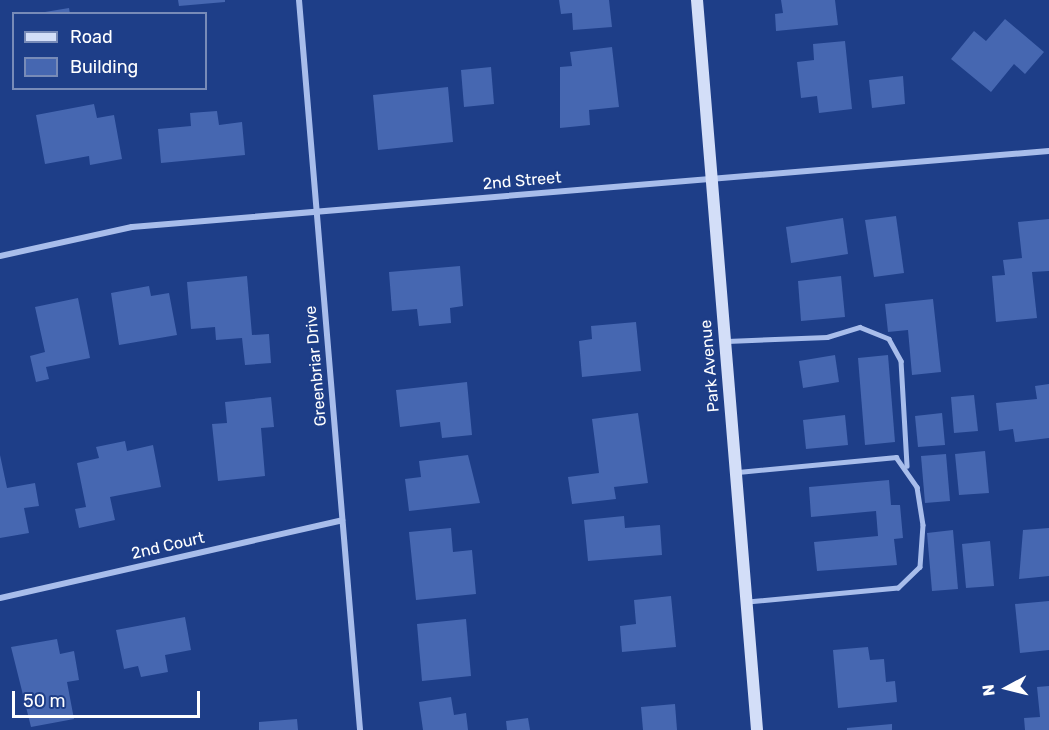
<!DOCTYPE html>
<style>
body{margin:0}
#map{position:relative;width:1049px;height:730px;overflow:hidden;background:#1e3e88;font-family:Rubik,sans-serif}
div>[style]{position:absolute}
.building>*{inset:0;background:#4667b1}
.lane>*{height:4.5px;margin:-2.25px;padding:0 2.25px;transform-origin:2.25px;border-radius:2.25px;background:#a8bdeb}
.street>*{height:6px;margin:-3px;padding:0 3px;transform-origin:3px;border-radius:3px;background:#a8bdeb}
.secondary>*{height:12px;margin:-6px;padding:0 6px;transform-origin:6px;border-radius:6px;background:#d3def8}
span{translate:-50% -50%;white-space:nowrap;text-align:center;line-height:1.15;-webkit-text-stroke:4.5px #1e3e88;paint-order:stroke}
.street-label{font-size:16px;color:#fff}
.legend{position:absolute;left:12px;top:12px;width:195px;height:78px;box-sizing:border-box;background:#1e3e88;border:2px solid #788bb8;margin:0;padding:8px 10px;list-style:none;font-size:18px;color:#fff}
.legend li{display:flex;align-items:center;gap:12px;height:30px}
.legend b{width:30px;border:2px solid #788bb8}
.north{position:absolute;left:977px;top:658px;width:60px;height:60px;-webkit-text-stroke:4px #1e3e88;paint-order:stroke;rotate:263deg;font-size:16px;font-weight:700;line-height:24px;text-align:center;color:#fff}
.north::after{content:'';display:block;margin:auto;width:21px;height:27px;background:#fff;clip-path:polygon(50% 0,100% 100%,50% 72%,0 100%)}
.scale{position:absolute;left:12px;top:691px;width:188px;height:27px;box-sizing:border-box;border:3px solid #fff;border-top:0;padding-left:8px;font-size:18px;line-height:21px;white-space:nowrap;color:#fff;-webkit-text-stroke:4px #1e3e88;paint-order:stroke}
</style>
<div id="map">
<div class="building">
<div style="clip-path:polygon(178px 0,225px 0,225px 2px,179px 6px)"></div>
<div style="clip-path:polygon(559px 0,609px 0,612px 27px,573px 30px,572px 13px,561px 14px)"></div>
<div style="clip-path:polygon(781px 0,835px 0,838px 25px,776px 31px,775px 14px,783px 13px)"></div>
<div style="clip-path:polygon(69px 8px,70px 14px,45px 14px,45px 12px)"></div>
<div style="clip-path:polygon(1005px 19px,1044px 52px,1025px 74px,1014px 64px,991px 92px,951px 59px,974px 31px,986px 41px)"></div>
<div style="clip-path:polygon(845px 41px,852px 109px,819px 113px,817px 96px,801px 98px,797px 62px,814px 60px,813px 44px)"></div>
<div style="clip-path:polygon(612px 47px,619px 107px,589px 110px,590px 125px,560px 128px,560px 67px,572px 66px,570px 52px)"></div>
<div style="clip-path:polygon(491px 67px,494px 104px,464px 107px,461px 70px)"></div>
<div style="clip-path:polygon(903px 76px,905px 104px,872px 108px,869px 80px)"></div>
<div style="clip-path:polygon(448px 87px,453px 142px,378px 150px,373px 95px)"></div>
<div style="clip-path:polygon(94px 104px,97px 118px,114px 115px,122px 159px,90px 165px,89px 156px,45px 164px,36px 115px)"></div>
<div style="clip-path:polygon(217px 111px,219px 125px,242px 122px,245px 155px,161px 163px,158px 129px,191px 126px,190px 113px)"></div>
<div style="clip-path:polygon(896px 216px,904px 273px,874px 277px,865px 220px)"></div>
<div style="clip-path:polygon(843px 218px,848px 254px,791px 263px,786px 227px)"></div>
<div style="clip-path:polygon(1049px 219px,1049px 271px,1032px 272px,1037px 318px,996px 322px,992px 276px,1005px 275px,1003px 260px,1022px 258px,1018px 222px)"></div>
<div style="clip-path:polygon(460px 266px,463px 306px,450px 308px,451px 323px,419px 326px,417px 309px,392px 311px,389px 272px)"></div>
<div style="clip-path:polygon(247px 276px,252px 335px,269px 334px,271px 363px,245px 365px,242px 338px,216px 340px,215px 327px,191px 329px,187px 282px)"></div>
<div style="clip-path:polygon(841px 276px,845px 317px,801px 321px,798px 281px)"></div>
<div style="clip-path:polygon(149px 286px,151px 296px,169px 293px,177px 335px,119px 345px,111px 293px)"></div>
<div style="clip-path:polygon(78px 298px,90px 358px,46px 367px,49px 379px,36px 382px,30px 356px,45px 352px,35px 307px)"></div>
<div style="clip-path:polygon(933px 299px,941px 372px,912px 375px,908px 330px,888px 332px,885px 304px)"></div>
<div style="clip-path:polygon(636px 322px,641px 371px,582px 377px,579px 341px,592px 339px,591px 326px)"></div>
<div style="clip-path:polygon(835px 355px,839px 382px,803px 388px,799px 361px)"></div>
<div style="clip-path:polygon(888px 355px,895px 442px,865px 445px,858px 358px)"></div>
<div style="clip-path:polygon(467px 382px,472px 435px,442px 438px,440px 422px,400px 427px,396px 390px)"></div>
<div style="clip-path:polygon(1049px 384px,1049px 438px,1015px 442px,1013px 429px,999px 431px,996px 403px,1037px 399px,1035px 386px)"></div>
<div style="clip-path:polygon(974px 395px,978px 431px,954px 433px,951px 397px)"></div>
<div style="clip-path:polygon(271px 397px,274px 427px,261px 428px,265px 476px,218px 481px,212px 424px,227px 423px,225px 402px)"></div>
<div style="clip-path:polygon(638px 413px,648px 483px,614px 487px,616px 499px,572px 504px,568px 477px,599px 473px,592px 419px)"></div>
<div style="clip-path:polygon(942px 413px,945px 445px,918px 447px,915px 416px)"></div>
<div style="clip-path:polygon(845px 415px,848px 445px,806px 449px,803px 420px)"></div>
<div style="clip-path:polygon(125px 441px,127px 451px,153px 445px,161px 487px,110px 497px,115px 520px,79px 528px,75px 509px,86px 507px,77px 463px,99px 458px,96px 447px)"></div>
<div style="clip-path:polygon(985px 451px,989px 493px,959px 495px,955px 454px)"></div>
<div style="clip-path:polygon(946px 454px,950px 501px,925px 503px,921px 456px)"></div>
<div style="clip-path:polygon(0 455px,7px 488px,35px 483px,39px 506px,24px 508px,29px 533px,0 538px)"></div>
<div style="clip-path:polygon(468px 455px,480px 503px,409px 511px,405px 479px,421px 477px,419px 461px)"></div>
<div style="clip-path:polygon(889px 480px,891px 505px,900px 505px,903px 538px,894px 539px,897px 565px,817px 571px,814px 542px,878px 536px,876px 511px,811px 517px,809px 487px)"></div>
<div style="clip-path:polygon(624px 516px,625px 528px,660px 525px,662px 555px,588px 561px,584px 520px)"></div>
<div style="clip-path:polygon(451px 528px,453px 552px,472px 550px,476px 594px,416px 600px,409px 532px)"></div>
<div style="clip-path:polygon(1049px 528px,1049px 576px,1019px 579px,1023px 530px)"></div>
<div style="clip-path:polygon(953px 530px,958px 589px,932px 591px,927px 533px)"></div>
<div style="clip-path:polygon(990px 541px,994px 586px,966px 588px,962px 544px)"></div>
<div style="clip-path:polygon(671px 596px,676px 647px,622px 652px,620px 626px,636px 624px,634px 600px)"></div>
<div style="clip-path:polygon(1049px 601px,1049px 650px,1020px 653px,1015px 604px)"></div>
<div style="clip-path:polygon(185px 617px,191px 650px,165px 655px,168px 672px,141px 677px,138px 666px,124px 669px,116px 630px)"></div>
<div style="clip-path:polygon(466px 619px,471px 676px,422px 681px,417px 624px)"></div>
<div style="clip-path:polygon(57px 639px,60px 654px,74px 651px,79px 680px,67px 682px,74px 719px,31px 727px,11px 647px)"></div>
<div style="clip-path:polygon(868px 647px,870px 660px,884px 659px,886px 682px,895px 681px,897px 702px,838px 708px,833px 650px)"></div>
<div style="clip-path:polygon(1049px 686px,1049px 730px,1025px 730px,1024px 718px,1040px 717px,1037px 687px)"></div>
<div style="clip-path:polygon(451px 697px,454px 715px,466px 713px,468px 730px,423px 730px,419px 702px)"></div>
<div style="clip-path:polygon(675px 704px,677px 730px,643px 730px,641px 707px)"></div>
<div style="clip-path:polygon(528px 718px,530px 730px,507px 730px,506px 721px)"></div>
<div style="clip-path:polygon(297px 719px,298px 730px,259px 730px,259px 722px)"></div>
<div style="clip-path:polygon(892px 724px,892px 730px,847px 730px,847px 728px)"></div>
</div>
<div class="lane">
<div style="left:727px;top:341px;width:100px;rotate:-2.3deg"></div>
<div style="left:827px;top:337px;width:34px;rotate:-17deg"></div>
<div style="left:860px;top:327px;width:31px;rotate:22deg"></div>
<div style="left:889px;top:339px;width:25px;rotate:61deg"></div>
<div style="left:901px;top:361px;width:105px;rotate:86.7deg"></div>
<div style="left:738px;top:472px;width:159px;rotate:-5.4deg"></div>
<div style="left:896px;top:457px;width:37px;rotate:55deg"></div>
<div style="left:917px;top:487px;width:38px;rotate:81deg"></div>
<div style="left:923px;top:525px;width:42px;rotate:94.1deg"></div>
<div style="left:920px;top:567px;width:30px;rotate:136deg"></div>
<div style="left:898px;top:588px;width:153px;rotate:174.7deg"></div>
</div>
<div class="street">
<div style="left:299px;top:0;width:733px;rotate:85.22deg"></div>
<div style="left:0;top:256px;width:135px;rotate:-12.4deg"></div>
<div style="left:132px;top:227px;width:920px;rotate:-4.74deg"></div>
<div style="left:0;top:598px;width:351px;rotate:-12.8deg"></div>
</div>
<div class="secondary">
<div style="left:697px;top:0;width:732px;rotate:85.3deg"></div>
</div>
<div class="street-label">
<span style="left:522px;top:181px;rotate:-5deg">2nd Street</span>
<span style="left:316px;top:366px;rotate:-95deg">Greenbriar Drive</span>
<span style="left:710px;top:366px;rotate:-95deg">Park Avenue</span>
<span style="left:168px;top:546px;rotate:-13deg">2nd Court</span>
</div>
<ul class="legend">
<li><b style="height:8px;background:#d3def8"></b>Road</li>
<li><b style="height:16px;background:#4667b1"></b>Building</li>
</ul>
<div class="north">N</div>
<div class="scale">50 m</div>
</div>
